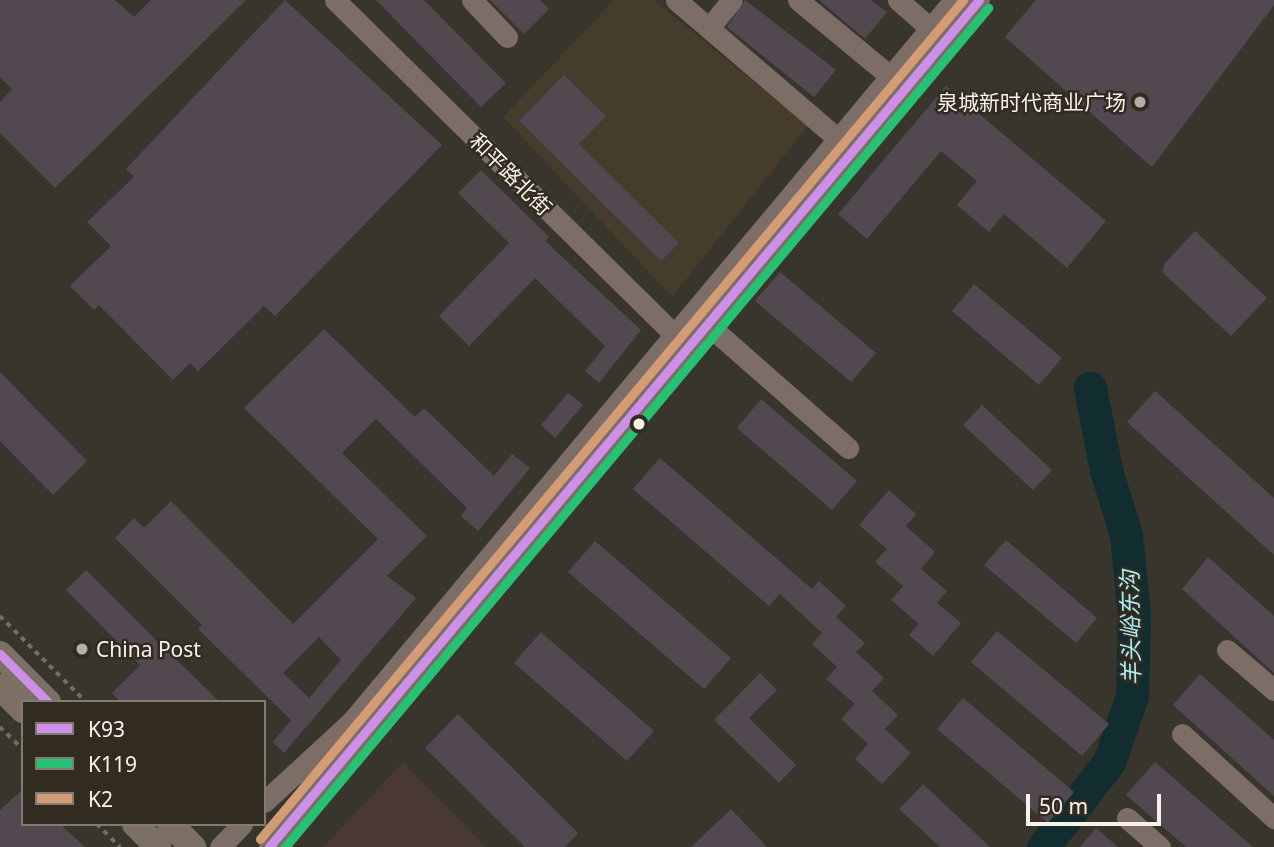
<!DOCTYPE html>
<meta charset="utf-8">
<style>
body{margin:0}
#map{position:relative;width:1274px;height:847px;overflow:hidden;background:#38352d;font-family:"Noto Sans","Noto Sans SC",sans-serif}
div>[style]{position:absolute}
.commercial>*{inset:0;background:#4a3833}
.education>*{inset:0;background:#453c2c}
.river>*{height:33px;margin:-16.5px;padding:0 16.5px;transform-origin:16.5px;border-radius:16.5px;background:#112d30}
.building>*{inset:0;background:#524950}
.path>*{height:3.5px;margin-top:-1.75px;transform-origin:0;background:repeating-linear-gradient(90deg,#756c65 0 5px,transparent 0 10px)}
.minor>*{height:21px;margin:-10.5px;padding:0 10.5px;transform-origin:10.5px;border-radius:10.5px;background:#7c6e66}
.major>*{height:26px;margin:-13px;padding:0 13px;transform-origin:13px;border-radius:13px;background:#7c6f64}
.bus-1>*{height:9px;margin:-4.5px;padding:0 4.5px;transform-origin:4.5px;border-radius:4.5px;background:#ce8fe9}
.bus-2>*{height:9px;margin:-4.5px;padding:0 4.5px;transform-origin:4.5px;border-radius:4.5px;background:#26c172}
.bus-3>*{height:9px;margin:-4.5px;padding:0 4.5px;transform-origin:4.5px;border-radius:4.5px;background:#d39c74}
.dots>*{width:19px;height:19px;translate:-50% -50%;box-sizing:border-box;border:4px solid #322c20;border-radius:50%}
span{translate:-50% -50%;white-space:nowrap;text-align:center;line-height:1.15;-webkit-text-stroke:5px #322c20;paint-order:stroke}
.poi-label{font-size:21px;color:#f7f3eb}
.right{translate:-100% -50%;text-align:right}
.left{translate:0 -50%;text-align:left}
.street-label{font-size:21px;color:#f7f3eb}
.water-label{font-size:23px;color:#a8f1fa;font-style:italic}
.legend{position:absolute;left:21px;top:700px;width:245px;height:126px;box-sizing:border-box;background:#322c20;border:2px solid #817c71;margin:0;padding:9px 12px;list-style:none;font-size:21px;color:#f7f3eb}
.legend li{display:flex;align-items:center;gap:14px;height:35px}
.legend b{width:35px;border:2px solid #817c71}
.scale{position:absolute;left:1026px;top:794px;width:135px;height:32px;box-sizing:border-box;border:4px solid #f7f3eb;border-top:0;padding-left:9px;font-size:21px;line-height:24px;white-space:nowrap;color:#f7f3eb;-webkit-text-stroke:5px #322c20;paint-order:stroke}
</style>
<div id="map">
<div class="commercial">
<div style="clip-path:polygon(403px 762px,486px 847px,323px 847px)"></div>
</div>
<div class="education">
<div style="clip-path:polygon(614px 0,654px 0,808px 126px,672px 297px,503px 117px)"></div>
</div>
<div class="river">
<div style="left:1043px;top:847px;width:108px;rotate:-52.2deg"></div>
<div style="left:1109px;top:762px;width:70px;rotate:-70.8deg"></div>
<div style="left:1132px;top:696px;width:81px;rotate:-88.6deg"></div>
<div style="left:1134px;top:615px;width:80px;rotate:-95.7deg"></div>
<div style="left:1126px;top:535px;width:68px;rotate:-107.1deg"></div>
<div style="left:1106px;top:470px;width:84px;rotate:-101deg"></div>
</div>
<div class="building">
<div style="clip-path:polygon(0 0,115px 0,134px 17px,151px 0,246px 0,55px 188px,0 133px,0 102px,12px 89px,0 77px)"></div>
<div style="clip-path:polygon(285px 0,442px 145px,275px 316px,264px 306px,198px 371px,190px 363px,173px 380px,99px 305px,94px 310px,70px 286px,111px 246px,87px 222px,134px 177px,126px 169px)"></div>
<div style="clip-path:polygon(376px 0,424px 0,506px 83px,481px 107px)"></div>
<div style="clip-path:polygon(490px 0,540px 0,549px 9px,524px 34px)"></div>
<div style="clip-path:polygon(745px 0,836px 70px,814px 97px,727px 27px)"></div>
<div style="clip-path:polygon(819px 0,871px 0,887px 12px,865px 39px)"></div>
<div style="clip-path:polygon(1036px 0,1274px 0,1274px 5px,1152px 167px,1005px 37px)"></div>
<div style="clip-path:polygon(564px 75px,606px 116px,579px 144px,679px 243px,661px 261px,519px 121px)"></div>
<div style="clip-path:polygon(946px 86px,1106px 221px,1067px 268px,1004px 214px,989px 232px,957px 205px,977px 181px,941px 151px,867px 239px,838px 214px)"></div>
<div style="clip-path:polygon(481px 170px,549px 237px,545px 241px,641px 330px,599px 383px,585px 371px,605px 346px,535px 278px,469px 346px,439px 316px,509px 243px,458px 193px)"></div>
<div style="clip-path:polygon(1195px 231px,1267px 298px,1231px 336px,1162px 272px,1165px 263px)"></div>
<div style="clip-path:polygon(780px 272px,876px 353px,851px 382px,755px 301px)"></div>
<div style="clip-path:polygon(974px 284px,1062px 358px,1039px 385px,952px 311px)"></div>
<div style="clip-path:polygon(evenodd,324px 329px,415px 417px,424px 408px,494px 476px,512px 454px,530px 468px,478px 531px,461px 516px,467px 508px,376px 419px,342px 453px,427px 536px,387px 576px,416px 598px,284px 753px,273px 742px,291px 720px,198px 629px,202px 625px,115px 538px,134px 518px,144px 528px,171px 501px,293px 624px,378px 539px,244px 408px,324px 329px,319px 637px,341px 660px,309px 698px,283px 673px,319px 637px)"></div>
<div style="clip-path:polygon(0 372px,87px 461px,53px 495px,0 441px)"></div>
<div style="clip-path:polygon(1155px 391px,1274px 498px,1274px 555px,1127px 422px)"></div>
<div style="clip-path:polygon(568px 393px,583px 405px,555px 438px,541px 425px)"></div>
<div style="clip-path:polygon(761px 399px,857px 481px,832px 510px,737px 428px)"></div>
<div style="clip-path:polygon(982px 405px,1052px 470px,1033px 490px,963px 425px)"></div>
<div style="clip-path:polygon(660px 458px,812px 589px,819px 581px,846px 606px,836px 617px,865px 643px,856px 652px,884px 678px,872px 691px,898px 715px,885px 729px,911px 753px,882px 784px,855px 759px,868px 744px,841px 719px,855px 704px,826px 679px,837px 667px,812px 644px,822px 633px,780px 594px,769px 606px,633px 489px)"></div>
<div style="clip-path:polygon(889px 490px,916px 514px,906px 526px,935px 552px,921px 569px,947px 591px,937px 603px,961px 623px,933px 656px,909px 635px,919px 624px,891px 600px,903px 586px,875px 562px,887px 549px,859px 525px)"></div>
<div style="clip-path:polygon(1006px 540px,1097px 618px,1076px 643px,984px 565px)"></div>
<div style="clip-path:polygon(595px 541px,731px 658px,704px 689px,568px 572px)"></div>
<div style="clip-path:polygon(1208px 557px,1274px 616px,1274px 673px,1182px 589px)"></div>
<div style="clip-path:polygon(86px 570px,159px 643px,220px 702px,121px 702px,112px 693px,140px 665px,66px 590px)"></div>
<div style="clip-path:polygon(997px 631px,1109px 724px,1082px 756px,971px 662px)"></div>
<div style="clip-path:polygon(541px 632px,654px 731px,627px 761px,514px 663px)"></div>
<div style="clip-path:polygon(760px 673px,777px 690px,749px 718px,796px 765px,779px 783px,714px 720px)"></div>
<div style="clip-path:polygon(1200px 674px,1274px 740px,1274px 796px,1173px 705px)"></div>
<div style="clip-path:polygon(963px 698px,1074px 792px,1048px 823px,937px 729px)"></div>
<div style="clip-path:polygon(458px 714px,578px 833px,565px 847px,525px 847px,425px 748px)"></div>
<div style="clip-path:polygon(1155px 762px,1253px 847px,1186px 847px,1126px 795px)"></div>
<div style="clip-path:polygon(923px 784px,990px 847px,940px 847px,899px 809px)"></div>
<div style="clip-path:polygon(23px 789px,23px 824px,60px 824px,85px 847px,0 847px,0 810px)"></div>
<div style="clip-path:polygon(731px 809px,767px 847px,691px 847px)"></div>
<div style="clip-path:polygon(1096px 828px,1118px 847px,1080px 847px)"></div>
</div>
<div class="path">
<div style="left:0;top:616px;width:122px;rotate:45deg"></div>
<div style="left:0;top:727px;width:32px;rotate:44deg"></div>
<div style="left:97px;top:824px;width:33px;rotate:45deg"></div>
</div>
<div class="minor">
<div style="left:335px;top:0;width:489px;rotate:44.6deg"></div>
<div style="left:472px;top:0;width:51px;rotate:46.6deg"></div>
<div style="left:676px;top:0;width:213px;rotate:40.6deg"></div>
<div style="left:798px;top:0;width:119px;rotate:39.6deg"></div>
<div style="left:898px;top:0;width:43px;rotate:41.2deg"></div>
<div style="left:709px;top:28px;width:36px;rotate:-51deg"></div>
<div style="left:707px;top:324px;width:188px;rotate:41.3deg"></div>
<div style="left:1227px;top:650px;width:62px;rotate:40.4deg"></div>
<div style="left:1182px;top:734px;width:125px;rotate:42.4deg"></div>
<div style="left:264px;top:802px;width:120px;rotate:-42.6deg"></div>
<div style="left:352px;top:721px;width:939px;rotate:-50.14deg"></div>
<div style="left:1127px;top:818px;width:44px;rotate:41.3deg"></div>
<div style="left:220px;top:847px;width:32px;rotate:-46deg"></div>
<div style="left:269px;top:847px;width:1105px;rotate:-50.03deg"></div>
</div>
<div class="major">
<div style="left:0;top:654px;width:68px;rotate:45deg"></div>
<div style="left:0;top:687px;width:33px;rotate:45deg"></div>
<div style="left:135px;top:824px;width:33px;rotate:45deg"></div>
<div style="left:170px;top:824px;width:33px;rotate:45deg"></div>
</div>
<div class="bus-1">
<div style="left:0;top:654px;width:68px;rotate:45deg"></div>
<div style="left:269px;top:847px;width:1105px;rotate:-50.03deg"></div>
</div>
<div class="bus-2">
<div style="left:285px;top:847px;width:1095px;rotate:-50.04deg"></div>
</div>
<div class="bus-3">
<div style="left:260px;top:839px;width:1095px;rotate:-50.04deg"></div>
</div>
<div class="dots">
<div style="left:1140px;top:102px;background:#b4b0a8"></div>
<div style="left:639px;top:424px;background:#f7f3eb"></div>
<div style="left:82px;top:649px;background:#b4b0a8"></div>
</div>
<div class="poi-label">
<span class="right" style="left:1126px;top:102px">泉城新时代商业广场</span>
<span class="left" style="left:96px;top:649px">China Post</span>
</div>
<div class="street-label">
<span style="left:511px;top:174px;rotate:45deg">和平路北街</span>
</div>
<div class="water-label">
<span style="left:1130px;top:628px;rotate:-91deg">羊头峪东沟</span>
</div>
<ul class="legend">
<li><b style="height:9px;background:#ce8fe9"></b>K93</li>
<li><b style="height:9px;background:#26c172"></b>K119</li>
<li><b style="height:9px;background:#d39c74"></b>K2</li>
</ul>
<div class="scale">50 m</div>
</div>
